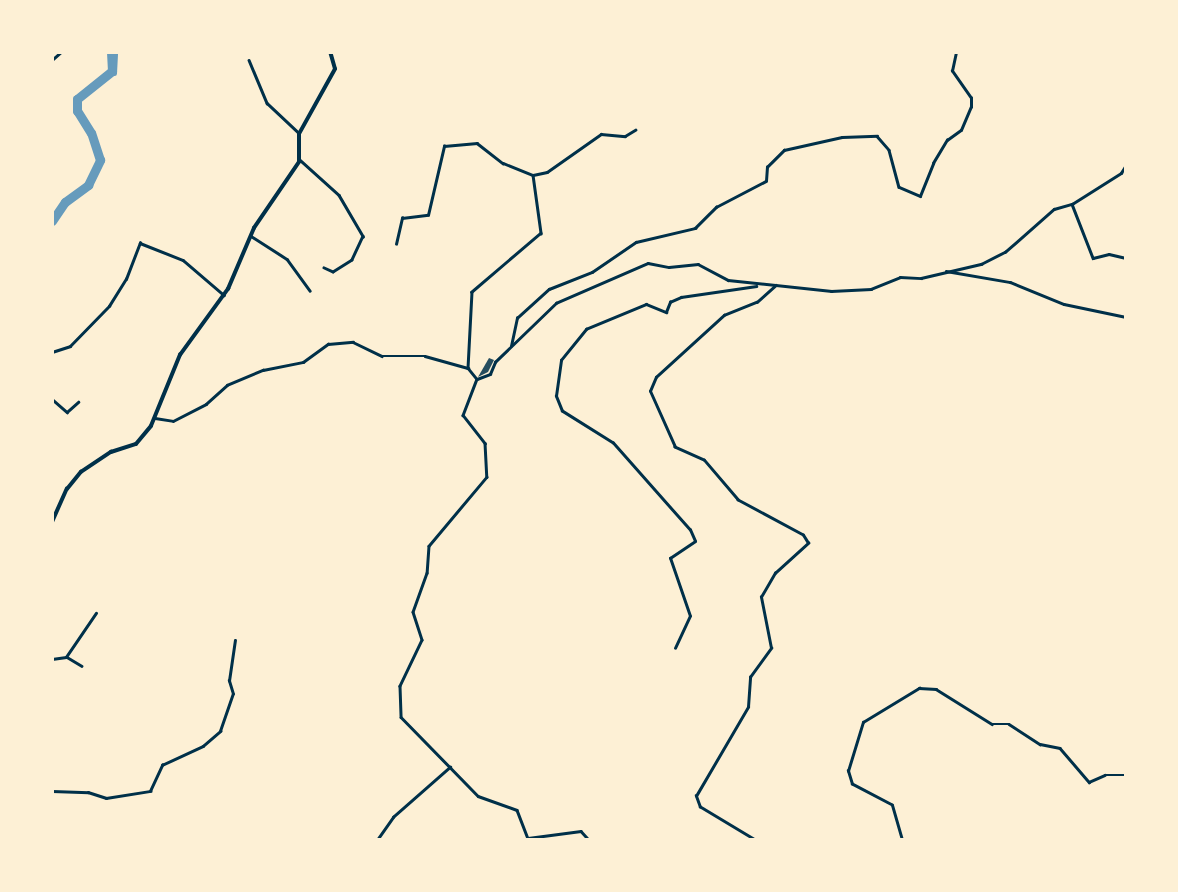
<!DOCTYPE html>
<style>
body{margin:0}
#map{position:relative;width:1178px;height:892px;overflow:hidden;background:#fdf0d5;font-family:Roboto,sans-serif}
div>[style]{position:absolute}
.canal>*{height:5px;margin:-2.5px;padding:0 2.5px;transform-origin:2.5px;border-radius:2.5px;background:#669bbc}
.river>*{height:9px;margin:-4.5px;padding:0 4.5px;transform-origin:4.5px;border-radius:4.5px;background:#669bbc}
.building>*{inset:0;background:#264d5e}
.minor>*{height:2.5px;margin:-1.25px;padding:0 1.25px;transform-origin:1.25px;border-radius:1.25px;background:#003049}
.tertiary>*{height:3.5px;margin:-1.75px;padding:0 1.75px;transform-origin:1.75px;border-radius:1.75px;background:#003049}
span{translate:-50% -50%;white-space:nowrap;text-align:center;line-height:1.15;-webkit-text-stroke:5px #fdf0d5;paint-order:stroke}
.frame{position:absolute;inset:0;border:54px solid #fdf0d5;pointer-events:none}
</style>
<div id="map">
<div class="canal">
<div style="left:114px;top:73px;width:21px;rotate:-87deg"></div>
</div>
<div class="river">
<div style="left:52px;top:221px;width:23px;rotate:-56deg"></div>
<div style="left:65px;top:202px;width:29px;rotate:-36deg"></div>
<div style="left:88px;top:185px;width:28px;rotate:-64deg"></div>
<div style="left:100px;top:160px;width:28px;rotate:-108deg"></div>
<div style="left:91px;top:133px;width:26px;rotate:-122deg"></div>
<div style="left:77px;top:111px;width:12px;rotate:-90deg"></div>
<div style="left:77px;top:99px;width:45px;rotate:-38.7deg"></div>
<div style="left:112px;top:71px;width:19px;rotate:-93deg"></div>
</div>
<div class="building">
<div style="clip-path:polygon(489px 358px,494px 360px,488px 372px,478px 377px)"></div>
</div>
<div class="minor">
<div style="left:52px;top:60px;width:12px;rotate:-42deg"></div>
<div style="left:249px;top:60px;width:47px;rotate:67.3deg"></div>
<div style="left:267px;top:103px;width:44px;rotate:43.2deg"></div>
<div style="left:52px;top:70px;width:6px;rotate:90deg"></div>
<div style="left:299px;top:159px;width:54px;rotate:42deg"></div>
<div style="left:339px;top:195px;width:48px;rotate:59.7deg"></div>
<div style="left:363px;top:236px;width:26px;rotate:115deg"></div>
<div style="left:352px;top:260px;width:22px;rotate:148deg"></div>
<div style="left:333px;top:272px;width:10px;rotate:-156deg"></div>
<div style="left:533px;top:175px;width:14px;rotate:-12deg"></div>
<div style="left:547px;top:172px;width:66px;rotate:-35.1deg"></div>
<div style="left:601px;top:134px;width:24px;rotate:5deg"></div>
<div style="left:625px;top:136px;width:12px;rotate:-31deg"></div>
<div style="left:1072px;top:204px;width:58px;rotate:68.7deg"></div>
<div style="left:1093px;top:258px;width:16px;rotate:-14deg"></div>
<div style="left:1109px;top:254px;width:17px;rotate:13deg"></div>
<div style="left:251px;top:236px;width:43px;rotate:32.6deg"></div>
<div style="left:287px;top:259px;width:39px;rotate:54deg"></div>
<div style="left:396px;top:244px;width:27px;rotate:-77deg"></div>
<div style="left:402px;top:218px;width:26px;rotate:-7deg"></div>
<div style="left:428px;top:215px;width:71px;rotate:-76.9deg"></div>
<div style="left:444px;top:146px;width:33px;rotate:-5deg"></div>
<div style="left:477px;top:143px;width:33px;rotate:38deg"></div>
<div style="left:503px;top:163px;width:32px;rotate:22deg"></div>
<div style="left:533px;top:175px;width:59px;rotate:82.1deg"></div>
<div style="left:541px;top:233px;width:91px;rotate:139.5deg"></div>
<div style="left:472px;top:292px;width:76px;rotate:93deg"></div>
<div style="left:946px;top:271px;width:65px;rotate:9.8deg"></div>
<div style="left:1010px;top:282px;width:58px;rotate:22.2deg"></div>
<div style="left:1064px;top:304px;width:63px;rotate:11.8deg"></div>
<div style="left:511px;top:346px;width:29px;rotate:-78deg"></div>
<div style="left:517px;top:318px;width:43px;rotate:-42.2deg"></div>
<div style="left:549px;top:289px;width:46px;rotate:-21.6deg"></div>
<div style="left:592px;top:272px;width:53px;rotate:-34.3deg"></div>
<div style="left:636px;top:242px;width:61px;rotate:-13.3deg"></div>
<div style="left:695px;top:228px;width:30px;rotate:-45deg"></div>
<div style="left:716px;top:207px;width:56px;rotate:-27.5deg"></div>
<div style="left:766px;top:181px;width:14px;rotate:-86deg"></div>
<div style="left:767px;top:167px;width:24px;rotate:-45deg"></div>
<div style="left:784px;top:150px;width:59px;rotate:-12.6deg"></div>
<div style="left:842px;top:137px;width:35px;rotate:-2deg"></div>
<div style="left:877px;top:136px;width:18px;rotate:49deg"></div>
<div style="left:889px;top:150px;width:38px;rotate:75deg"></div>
<div style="left:899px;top:187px;width:23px;rotate:23deg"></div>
<div style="left:920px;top:196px;width:35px;rotate:-68deg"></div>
<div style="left:933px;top:163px;width:27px;rotate:-59deg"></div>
<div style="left:947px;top:140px;width:17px;rotate:-36deg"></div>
<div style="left:961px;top:130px;width:25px;rotate:-67deg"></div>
<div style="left:971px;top:107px;width:9px;rotate:-90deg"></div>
<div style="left:971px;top:98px;width:33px;rotate:-125deg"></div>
<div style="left:952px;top:71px;width:19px;rotate:-78deg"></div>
<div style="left:52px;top:352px;width:19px;rotate:-18deg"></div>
<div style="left:70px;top:346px;width:56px;rotate:-45.7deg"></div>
<div style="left:109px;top:306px;width:32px;rotate:-58deg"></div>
<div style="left:126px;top:279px;width:39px;rotate:-69deg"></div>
<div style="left:140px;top:243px;width:46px;rotate:21.6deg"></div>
<div style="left:183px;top:260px;width:54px;rotate:40.5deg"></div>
<div style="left:477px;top:379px;width:39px;rotate:111deg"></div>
<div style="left:463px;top:415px;width:36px;rotate:52deg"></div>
<div style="left:485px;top:443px;width:34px;rotate:87deg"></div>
<div style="left:487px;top:477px;width:90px;rotate:130deg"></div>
<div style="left:429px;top:546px;width:27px;rotate:94deg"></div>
<div style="left:427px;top:573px;width:41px;rotate:109.7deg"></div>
<div style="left:413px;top:612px;width:29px;rotate:72deg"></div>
<div style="left:422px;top:640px;width:51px;rotate:115.6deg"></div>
<div style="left:400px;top:686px;width:31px;rotate:88deg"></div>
<div style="left:401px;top:717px;width:110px;rotate:45.7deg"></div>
<div style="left:478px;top:796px;width:41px;rotate:19.7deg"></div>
<div style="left:517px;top:810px;width:30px;rotate:69deg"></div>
<div style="left:528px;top:838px;width:53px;rotate:-7.5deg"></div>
<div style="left:581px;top:831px;width:12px;rotate:48deg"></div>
<div style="left:52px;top:399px;width:20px;rotate:41deg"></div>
<div style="left:67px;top:412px;width:15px;rotate:-42deg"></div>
<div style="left:155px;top:418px;width:18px;rotate:9deg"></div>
<div style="left:173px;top:421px;width:37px;rotate:-27deg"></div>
<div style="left:206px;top:404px;width:28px;rotate:-42deg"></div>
<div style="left:227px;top:385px;width:39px;rotate:-23deg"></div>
<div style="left:263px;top:370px;width:41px;rotate:-11.3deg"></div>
<div style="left:303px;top:362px;width:31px;rotate:-36deg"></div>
<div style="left:328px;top:344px;width:25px;rotate:-5deg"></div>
<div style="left:353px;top:342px;width:32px;rotate:26deg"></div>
<div style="left:382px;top:356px;width:43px"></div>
<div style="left:425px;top:356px;width:45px;rotate:15.6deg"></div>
<div style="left:468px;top:368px;width:14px;rotate:51deg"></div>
<div style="left:477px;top:379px;width:14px;rotate:-21deg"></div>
<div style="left:490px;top:374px;width:13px;rotate:-67deg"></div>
<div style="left:495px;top:362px;width:85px;rotate:-44deg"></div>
<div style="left:556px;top:303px;width:100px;rotate:-23.5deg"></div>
<div style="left:648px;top:263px;width:21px;rotate:11deg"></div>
<div style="left:669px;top:267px;width:29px;rotate:-6deg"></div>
<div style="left:698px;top:264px;width:34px;rotate:28deg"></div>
<div style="left:728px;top:280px;width:104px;rotate:6.1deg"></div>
<div style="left:831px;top:291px;width:40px;rotate:-2.9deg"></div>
<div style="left:871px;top:289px;width:31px;rotate:-22deg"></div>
<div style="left:900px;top:277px;width:21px;rotate:3deg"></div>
<div style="left:921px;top:278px;width:62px;rotate:-13.1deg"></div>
<div style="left:981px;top:264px;width:27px;rotate:-27deg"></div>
<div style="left:1005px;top:252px;width:65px;rotate:-41.3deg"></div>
<div style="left:1054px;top:209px;width:19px;rotate:-16deg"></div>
<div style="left:1072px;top:204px;width:58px;rotate:-32.3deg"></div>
<div style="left:1121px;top:173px;width:9px;rotate:-58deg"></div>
<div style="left:675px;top:648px;width:35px;rotate:-65deg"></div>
<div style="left:690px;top:616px;width:61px;rotate:-109deg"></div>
<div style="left:670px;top:558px;width:30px;rotate:-34deg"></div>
<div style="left:695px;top:541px;width:12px;rotate:-114deg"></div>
<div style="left:690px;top:530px;width:116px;rotate:-131.5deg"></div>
<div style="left:613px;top:443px;width:60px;rotate:-147.9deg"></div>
<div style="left:562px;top:411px;width:16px;rotate:-112deg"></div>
<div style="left:556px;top:396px;width:36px;rotate:-82deg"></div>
<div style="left:561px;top:360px;width:40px;rotate:-51deg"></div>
<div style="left:586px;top:329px;width:65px;rotate:-22.6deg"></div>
<div style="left:646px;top:304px;width:22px;rotate:22deg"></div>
<div style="left:666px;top:312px;width:11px;rotate:-68deg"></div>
<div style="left:670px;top:302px;width:12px;rotate:-24deg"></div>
<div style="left:681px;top:297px;width:76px;rotate:-8.3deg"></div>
<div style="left:67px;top:657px;width:17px;rotate:31deg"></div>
<div style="left:52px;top:659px;width:14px;rotate:-8deg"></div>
<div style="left:66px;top:657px;width:53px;rotate:-55.7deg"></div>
<div style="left:52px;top:791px;width:36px;rotate:2deg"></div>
<div style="left:88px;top:792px;width:19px;rotate:18deg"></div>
<div style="left:106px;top:798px;width:45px;rotate:-9deg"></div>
<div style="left:150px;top:791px;width:29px;rotate:-65deg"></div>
<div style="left:162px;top:765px;width:45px;rotate:-24.9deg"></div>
<div style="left:203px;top:746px;width:23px;rotate:-41deg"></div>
<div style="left:220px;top:731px;width:39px;rotate:-71deg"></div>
<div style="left:233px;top:694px;width:14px;rotate:-107deg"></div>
<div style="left:229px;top:681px;width:41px;rotate:-81.7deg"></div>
<div style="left:377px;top:840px;width:28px;rotate:-55deg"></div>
<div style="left:393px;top:817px;width:76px;rotate:-41.3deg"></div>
<div style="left:755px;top:840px;width:64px;rotate:-149deg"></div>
<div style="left:700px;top:807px;width:12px;rotate:-110deg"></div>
<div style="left:696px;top:796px;width:103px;rotate:-59.7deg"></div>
<div style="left:748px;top:707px;width:30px;rotate:-86deg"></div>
<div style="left:750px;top:677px;width:36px;rotate:-54deg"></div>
<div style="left:771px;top:648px;width:52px;rotate:-101.1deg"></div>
<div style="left:761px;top:597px;width:28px;rotate:-60deg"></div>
<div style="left:775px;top:573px;width:45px;rotate:-42.3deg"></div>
<div style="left:808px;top:543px;width:9px;rotate:-122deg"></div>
<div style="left:803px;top:535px;width:74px;rotate:-151.7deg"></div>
<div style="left:738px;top:500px;width:52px;rotate:-130.4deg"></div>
<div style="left:704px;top:460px;width:32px;rotate:-156deg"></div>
<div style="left:675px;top:447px;width:61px;rotate:-114.1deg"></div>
<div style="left:650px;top:391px;width:15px;rotate:-67deg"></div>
<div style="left:656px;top:377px;width:92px;rotate:-42.4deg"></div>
<div style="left:724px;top:315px;width:35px;rotate:-22deg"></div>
<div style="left:757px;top:302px;width:25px;rotate:-42deg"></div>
<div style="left:902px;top:840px;width:36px;rotate:-106deg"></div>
<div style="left:892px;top:805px;width:45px;rotate:-152.3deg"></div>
<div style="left:852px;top:784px;width:14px;rotate:-107deg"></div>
<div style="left:848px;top:771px;width:51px;rotate:-73deg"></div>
<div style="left:863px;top:722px;width:66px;rotate:-31.3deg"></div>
<div style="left:919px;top:688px;width:17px;rotate:3deg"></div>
<div style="left:936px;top:689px;width:66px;rotate:32deg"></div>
<div style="left:992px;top:724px;width:17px"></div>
<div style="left:1009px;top:724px;width:37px;rotate:33deg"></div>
<div style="left:1040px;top:744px;width:20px;rotate:11deg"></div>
<div style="left:1060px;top:748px;width:45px;rotate:49.5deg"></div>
<div style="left:1089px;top:782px;width:17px;rotate:-24deg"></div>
<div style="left:1105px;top:775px;width:21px"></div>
</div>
<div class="tertiary">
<div style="left:52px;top:522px;width:36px;rotate:-66deg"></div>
<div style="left:67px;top:489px;width:22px;rotate:-51deg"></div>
<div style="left:81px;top:472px;width:36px;rotate:-34deg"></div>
<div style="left:111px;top:452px;width:26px;rotate:-18deg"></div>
<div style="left:136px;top:444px;width:23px;rotate:-50deg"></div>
<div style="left:151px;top:426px;width:77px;rotate:-67.8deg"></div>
<div style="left:180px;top:355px;width:82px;rotate:-54deg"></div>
<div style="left:228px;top:289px;width:66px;rotate:-66.9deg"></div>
<div style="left:254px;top:228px;width:80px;rotate:-55.7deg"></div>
<div style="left:299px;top:162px;width:28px;rotate:-90deg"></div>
<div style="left:299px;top:134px;width:74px;rotate:-61deg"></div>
<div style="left:335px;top:69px;width:18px;rotate:-106deg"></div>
</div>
<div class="frame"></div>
</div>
